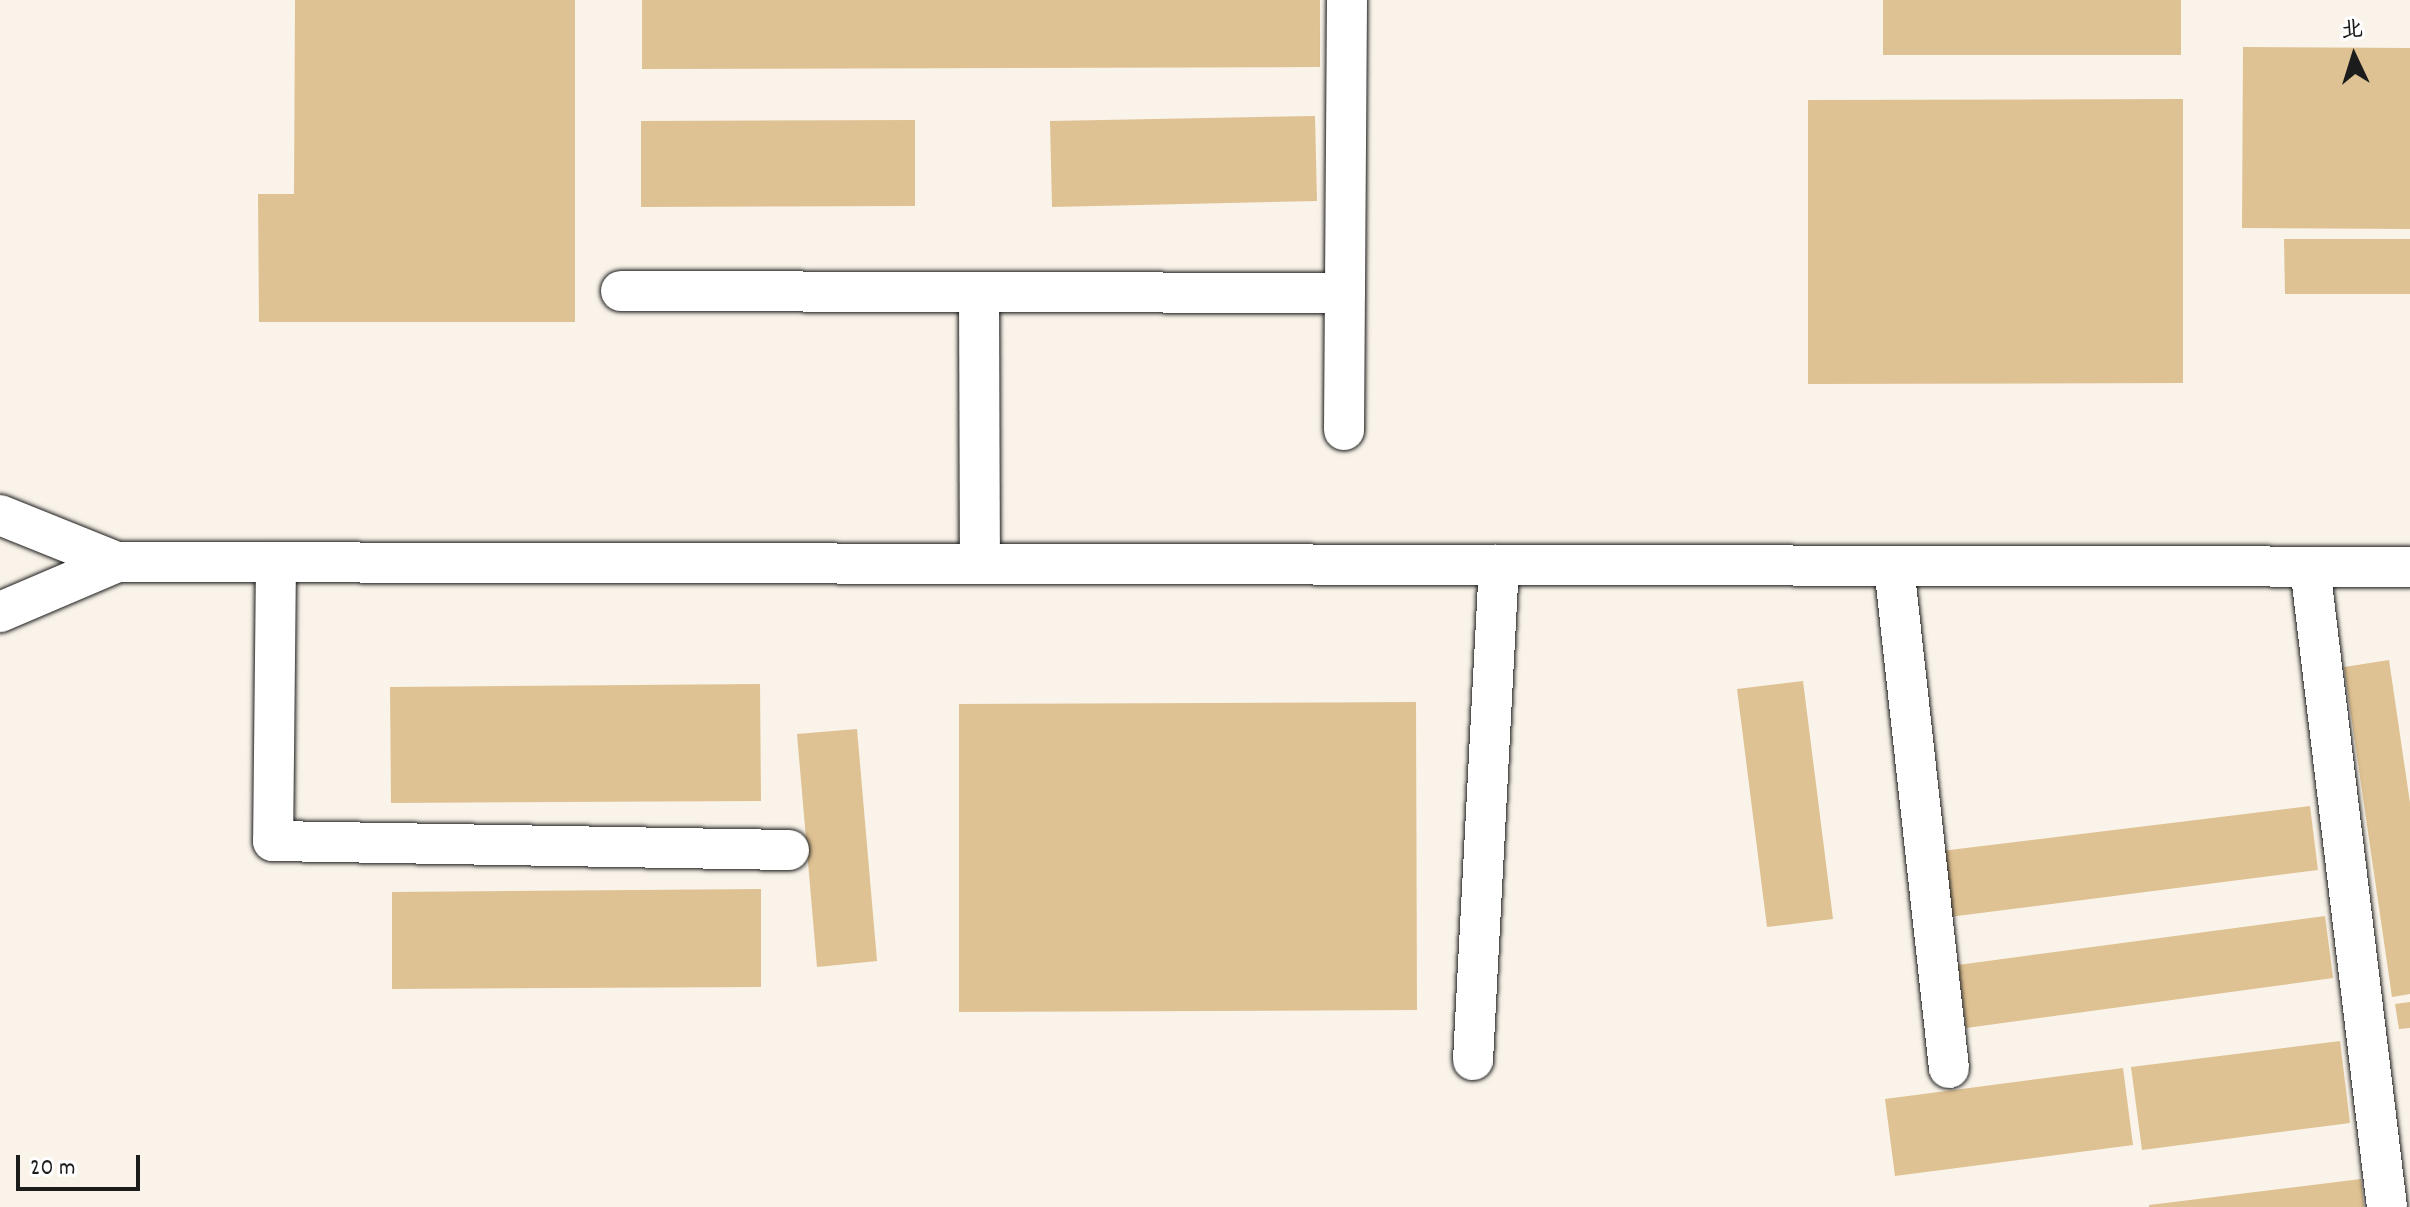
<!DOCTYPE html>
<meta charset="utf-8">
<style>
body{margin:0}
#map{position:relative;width:2410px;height:1207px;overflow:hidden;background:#f9f3e9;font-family:Dekko,"LXGW WenKai TC",sans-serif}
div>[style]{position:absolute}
.building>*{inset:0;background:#dfc293}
.roads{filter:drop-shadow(0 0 2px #1c1c1c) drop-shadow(0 0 2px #1c1c1c)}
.minor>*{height:40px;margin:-20px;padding:0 20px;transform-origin:20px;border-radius:20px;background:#fff}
span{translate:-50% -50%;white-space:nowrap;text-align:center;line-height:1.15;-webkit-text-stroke:6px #fff;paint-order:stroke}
.north{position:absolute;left:2314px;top:16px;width:80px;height:80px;-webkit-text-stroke:6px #fff;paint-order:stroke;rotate:356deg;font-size:22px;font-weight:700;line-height:32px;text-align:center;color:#1c1c1c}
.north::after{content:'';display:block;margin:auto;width:28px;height:36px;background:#1c1c1c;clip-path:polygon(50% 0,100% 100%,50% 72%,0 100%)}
.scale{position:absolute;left:16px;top:1155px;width:124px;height:36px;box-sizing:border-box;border:4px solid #1c1c1c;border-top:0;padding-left:10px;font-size:24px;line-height:28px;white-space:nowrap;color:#1c1c1c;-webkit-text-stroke:6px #fff;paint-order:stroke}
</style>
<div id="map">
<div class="building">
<div style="clip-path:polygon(295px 0,575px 0,575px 322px,259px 322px,258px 194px,294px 194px)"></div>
<div style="clip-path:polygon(642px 0,1320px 0,1320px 67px,642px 69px)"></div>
<div style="clip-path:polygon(1883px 0,2181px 0,2181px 55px,1883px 55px)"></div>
<div style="clip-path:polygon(2243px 47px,2410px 48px,2410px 229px,2242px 228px)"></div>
<div style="clip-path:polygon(2183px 99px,2183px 383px,1808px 384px,1808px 100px)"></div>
<div style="clip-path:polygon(1315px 116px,1317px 201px,1052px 207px,1050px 121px)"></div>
<div style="clip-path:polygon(915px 120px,915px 206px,641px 207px,641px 121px)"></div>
<div style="clip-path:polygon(2284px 239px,2410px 239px,2410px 294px,2285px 294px)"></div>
<div style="clip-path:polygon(2389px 660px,2410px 803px,2410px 994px,2392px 997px,2344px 667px)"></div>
<div style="clip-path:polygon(1803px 681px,1833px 919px,1767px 927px,1737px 689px)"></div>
<div style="clip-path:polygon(760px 684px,761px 801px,391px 803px,390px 687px)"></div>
<div style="clip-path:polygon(1416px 702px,1417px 1010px,959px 1012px,959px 704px)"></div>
<div style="clip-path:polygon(857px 729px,877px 961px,817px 967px,797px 734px)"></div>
<div style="clip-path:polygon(2310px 806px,2318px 870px,1949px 917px,1941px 851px)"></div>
<div style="clip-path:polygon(761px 889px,761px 987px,392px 989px,392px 892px)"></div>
<div style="clip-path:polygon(2325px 916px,2333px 978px,1966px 1028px,1958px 965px)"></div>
<div style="clip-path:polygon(2410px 1002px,2410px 1028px,2399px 1029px,2395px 1004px)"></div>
<div style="clip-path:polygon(2340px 1041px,2350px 1123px,2142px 1150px,2131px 1067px)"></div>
<div style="clip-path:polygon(2123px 1068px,2133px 1145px,1895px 1176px,1885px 1099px)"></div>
<div style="clip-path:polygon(2361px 1179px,2364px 1207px,2149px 1207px,2149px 1205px)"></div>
</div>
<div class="roads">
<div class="minor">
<div style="left:621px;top:291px;width:724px;rotate:0.16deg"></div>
<div style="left:979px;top:292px;width:272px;rotate:89.8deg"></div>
<div style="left:1344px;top:430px;width:430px;rotate:-89.6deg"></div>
<div style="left:0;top:515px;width:126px;rotate:21.9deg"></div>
<div style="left:117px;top:562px;width:2293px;rotate:0.12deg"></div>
<div style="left:276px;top:562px;width:279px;rotate:90.6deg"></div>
<div style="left:273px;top:841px;width:516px;rotate:1deg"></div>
<div style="left:1894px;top:566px;width:505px;rotate:83.75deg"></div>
<div style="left:2310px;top:567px;width:645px;rotate:83.14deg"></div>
<div style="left:0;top:612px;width:127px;rotate:-23.1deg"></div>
<div style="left:1473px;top:1060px;width:496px;rotate:-87deg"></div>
</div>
</div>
<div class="north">北</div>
<div class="scale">20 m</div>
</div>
